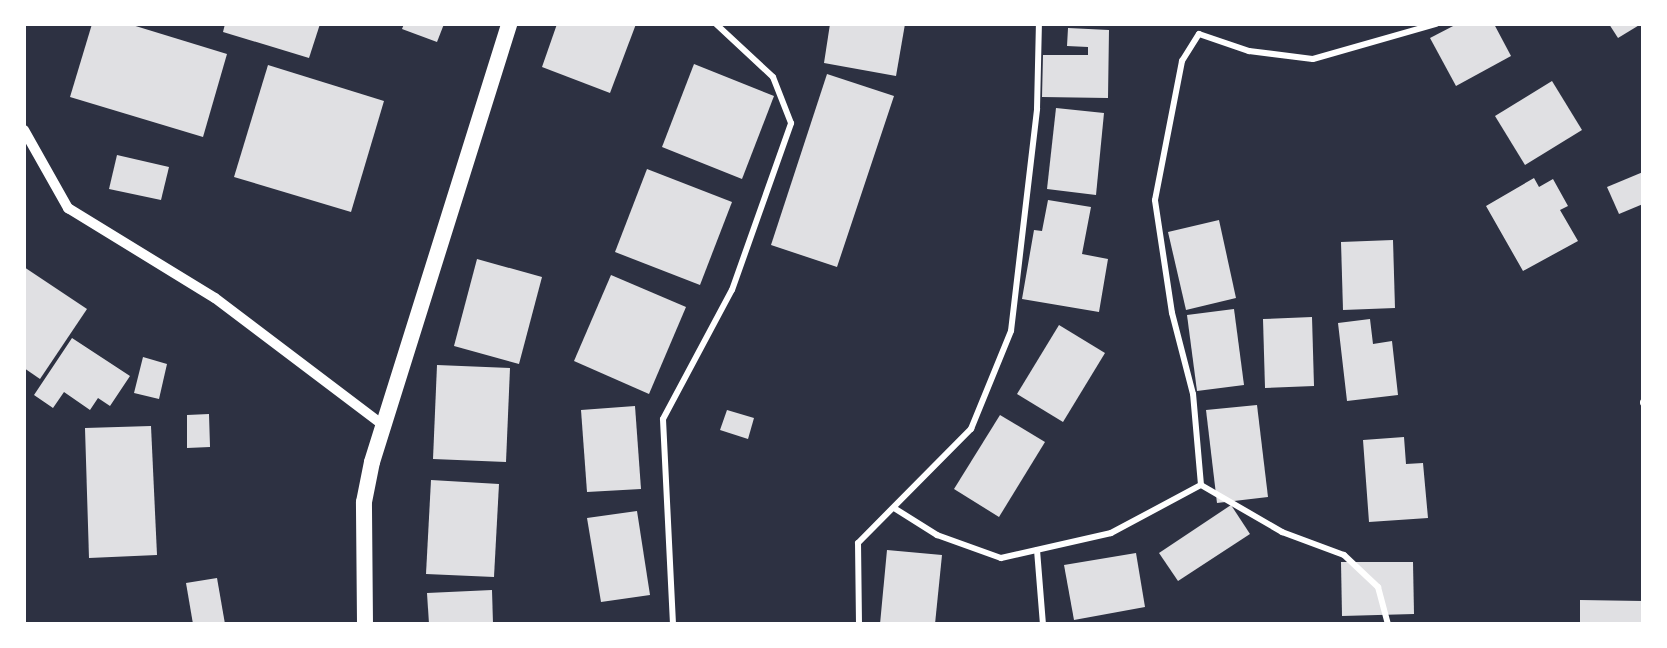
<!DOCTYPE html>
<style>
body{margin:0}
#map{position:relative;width:1667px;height:648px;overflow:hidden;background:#2d3142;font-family:Roboto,sans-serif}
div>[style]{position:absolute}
.building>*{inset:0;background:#e0e0e3}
.minor>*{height:6px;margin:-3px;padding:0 3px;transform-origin:3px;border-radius:3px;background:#fff}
.tertiary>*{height:10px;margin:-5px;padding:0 5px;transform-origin:5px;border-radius:5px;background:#fff}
.trunk>*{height:16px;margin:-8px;padding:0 8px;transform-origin:8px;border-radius:8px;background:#fff}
span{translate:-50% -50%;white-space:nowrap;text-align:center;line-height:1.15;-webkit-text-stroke:5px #fff;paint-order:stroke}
.frame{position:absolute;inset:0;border:26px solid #fff;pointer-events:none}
</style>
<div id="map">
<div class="building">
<div style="clip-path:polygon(92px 24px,129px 24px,227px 54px,203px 137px,70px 97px)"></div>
<div style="clip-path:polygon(225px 24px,320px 24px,309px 58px,223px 32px)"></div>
<div style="clip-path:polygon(404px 24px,444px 24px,437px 42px,402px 29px)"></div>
<div style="clip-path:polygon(557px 24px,636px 24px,610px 93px,542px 67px)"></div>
<div style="clip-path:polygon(830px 24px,905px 24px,896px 76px,824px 63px)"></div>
<div style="clip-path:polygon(1457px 24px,1494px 24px,1511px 56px,1456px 86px,1430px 38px)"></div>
<div style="clip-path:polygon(1609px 24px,1641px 24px,1618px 38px)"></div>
<div style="clip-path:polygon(1068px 28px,1109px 30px,1108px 98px,1042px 97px,1043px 55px,1088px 55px,1088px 47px,1067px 46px)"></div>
<div style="clip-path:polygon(694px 64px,774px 96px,742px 179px,662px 147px)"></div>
<div style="clip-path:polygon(268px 65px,384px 101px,351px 212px,234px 177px)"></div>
<div style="clip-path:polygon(827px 74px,894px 96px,837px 267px,771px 245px)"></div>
<div style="clip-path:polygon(1552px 81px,1582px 130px,1525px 165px,1495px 116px)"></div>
<div style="clip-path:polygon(1056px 108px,1104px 113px,1096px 195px,1047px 189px)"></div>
<div style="clip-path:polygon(117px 155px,169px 167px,161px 200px,109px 189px)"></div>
<div style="clip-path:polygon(647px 169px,732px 202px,700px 285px,615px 252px)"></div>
<div style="clip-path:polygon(1643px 172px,1643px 204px,1619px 214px,1607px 187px)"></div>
<div style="clip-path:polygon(1534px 178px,1539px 187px,1553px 179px,1568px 206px,1560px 210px,1578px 241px,1523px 271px,1486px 206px)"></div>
<div style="clip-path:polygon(1048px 200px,1091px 207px,1082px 254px,1108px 259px,1099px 312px,1022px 299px,1034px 230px,1042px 231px)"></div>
<div style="clip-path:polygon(1219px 220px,1236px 298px,1186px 310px,1168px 232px)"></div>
<div style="clip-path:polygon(1393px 240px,1395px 308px,1343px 310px,1341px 242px)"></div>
<div style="clip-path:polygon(477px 259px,542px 277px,519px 364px,454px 346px)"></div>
<div style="clip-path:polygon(24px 267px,87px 309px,40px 379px,24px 368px)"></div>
<div style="clip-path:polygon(611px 275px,686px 307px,649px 394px,574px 361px)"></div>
<div style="clip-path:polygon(1234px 309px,1244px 385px,1197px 391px,1187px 315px)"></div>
<div style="clip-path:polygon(1312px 317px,1314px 386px,1265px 388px,1263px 319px)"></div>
<div style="clip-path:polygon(1370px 319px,1373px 344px,1392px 341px,1398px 395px,1347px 401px,1338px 323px)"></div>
<div style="clip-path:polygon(1059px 325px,1105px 353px,1063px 422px,1017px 394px)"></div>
<div style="clip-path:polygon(72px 338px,130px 376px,110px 406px,98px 398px,90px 410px,64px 392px,53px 408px,34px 395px)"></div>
<div style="clip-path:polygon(143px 357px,167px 364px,159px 399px,134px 393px)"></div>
<div style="clip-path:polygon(437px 365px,510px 368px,506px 462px,433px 459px)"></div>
<div style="clip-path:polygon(1257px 405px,1268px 497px,1217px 503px,1206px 410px)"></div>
<div style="clip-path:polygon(635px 406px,641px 489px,587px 492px,581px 410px)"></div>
<div style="clip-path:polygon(727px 410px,754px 418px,748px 439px,720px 430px)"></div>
<div style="clip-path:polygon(209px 414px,210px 447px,187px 448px,187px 415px)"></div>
<div style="clip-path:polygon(1000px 415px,1045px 442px,999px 517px,954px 489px)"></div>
<div style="clip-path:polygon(151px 426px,157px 555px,89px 558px,85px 428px)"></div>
<div style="clip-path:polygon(1404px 437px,1406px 464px,1423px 463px,1428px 518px,1369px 522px,1363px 440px)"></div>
<div style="clip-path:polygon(431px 480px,499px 484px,494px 577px,426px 574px)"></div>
<div style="clip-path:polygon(1231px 505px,1250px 534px,1178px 581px,1159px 553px)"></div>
<div style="clip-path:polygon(637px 511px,650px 595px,601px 602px,587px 518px)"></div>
<div style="clip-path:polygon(887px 550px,942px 555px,935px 624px,880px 624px)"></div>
<div style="clip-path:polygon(1136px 553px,1145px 607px,1074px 620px,1064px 565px)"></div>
<div style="clip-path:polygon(1341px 562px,1413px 562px,1414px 614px,1342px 616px)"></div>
<div style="clip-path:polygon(217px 578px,225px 624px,193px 624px,186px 583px)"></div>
<div style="clip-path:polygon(492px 590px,493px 624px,429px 624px,427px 593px)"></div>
<div style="clip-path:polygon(1580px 600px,1643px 601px,1643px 624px,1580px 624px)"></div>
</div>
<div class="minor">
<div style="left:1643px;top:402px;width:1px;rotate:90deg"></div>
<div style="left:1201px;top:485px;width:94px;rotate:30.1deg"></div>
<div style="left:1282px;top:532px;width:66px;rotate:20.4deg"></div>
<div style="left:1344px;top:555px;width:47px;rotate:43.3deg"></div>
<div style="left:1378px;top:587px;width:38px;rotate:75deg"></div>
<div style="left:894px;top:508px;width:51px;rotate:32.1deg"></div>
<div style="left:937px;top:535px;width:68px;rotate:19.8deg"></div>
<div style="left:1001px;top:558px;width:113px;rotate:-12.8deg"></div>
<div style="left:1111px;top:533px;width:102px;rotate:-28.1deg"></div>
<div style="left:1201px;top:485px;width:91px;rotate:-95deg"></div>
<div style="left:1193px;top:394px;width:84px;rotate:-104.5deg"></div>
<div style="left:1172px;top:313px;width:114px;rotate:-98.6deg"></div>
<div style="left:1155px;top:200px;width:142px;rotate:-79deg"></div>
<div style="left:1182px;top:61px;width:32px;rotate:-58deg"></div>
<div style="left:1199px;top:34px;width:53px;rotate:18.8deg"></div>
<div style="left:1249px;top:51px;width:64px;rotate:7.1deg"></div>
<div style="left:1313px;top:59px;width:128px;rotate:-15.9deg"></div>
<div style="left:1037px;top:550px;width:74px;rotate:85.4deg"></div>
<div style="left:673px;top:624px;width:205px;rotate:-92.8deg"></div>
<div style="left:663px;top:419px;width:146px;rotate:-61.9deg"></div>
<div style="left:732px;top:290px;width:177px;rotate:-70.5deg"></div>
<div style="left:791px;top:123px;width:49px;rotate:-111.4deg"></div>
<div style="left:773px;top:77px;width:78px;rotate:-137.1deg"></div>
<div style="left:859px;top:624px;width:81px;rotate:-90.7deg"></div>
<div style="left:858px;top:543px;width:161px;rotate:-45.3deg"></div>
<div style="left:971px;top:429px;width:106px;rotate:-67.8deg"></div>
<div style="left:1011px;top:331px;width:224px;rotate:-83.3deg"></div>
<div style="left:1037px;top:109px;width:85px;rotate:-88.7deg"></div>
</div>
<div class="tertiary">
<div style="left:24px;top:130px;width:90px;rotate:60.6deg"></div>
<div style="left:68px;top:208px;width:172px;rotate:31.5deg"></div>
<div style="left:215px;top:298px;width:212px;rotate:37.1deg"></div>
</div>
<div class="trunk">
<div style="left:365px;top:624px;width:122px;rotate:-90.5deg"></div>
<div style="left:364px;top:502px;width:41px;rotate:-78.7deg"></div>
<div style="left:372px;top:462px;width:459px;rotate:-72.6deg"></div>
</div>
<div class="frame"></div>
</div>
